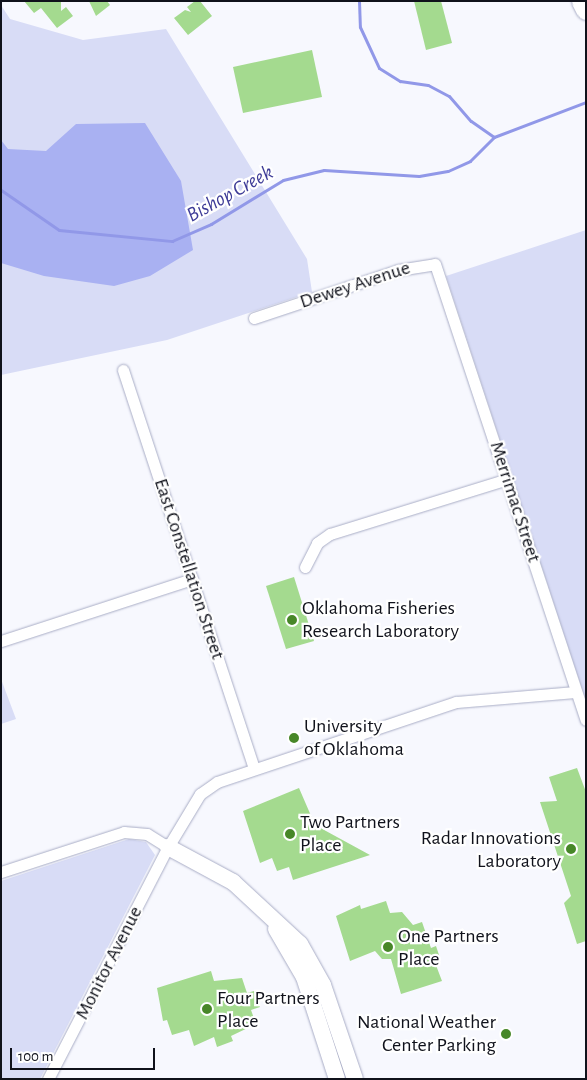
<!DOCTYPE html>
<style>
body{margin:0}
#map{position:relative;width:587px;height:1080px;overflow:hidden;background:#f7f8fe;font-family:"Alegreya Sans",sans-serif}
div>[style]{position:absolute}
.green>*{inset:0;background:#d8dcf6}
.forest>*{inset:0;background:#a9b1f2}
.stream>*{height:3px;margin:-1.5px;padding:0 1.5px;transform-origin:1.5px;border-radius:1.5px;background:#9198e8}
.building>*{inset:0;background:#a4da8f}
.roads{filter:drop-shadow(0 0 1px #a9adc6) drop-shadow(0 0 1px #a9adc6)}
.street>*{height:11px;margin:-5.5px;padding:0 5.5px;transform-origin:5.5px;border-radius:5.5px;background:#fff}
.secondary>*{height:16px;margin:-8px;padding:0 8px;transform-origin:8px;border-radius:8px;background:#fff}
.highway>*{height:21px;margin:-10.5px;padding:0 10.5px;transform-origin:10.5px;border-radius:10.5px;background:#fff}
.dots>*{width:14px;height:14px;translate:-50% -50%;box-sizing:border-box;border:2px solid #fff;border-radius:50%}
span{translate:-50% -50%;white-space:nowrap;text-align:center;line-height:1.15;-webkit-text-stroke:4.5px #fff;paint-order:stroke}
.street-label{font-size:20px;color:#10121b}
.poi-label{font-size:20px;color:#10121b}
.left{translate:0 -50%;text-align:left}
.right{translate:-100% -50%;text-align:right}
.water-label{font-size:21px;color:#3d3b97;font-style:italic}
.frame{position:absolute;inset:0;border:2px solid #10121b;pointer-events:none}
.scale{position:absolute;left:10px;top:1048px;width:145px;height:22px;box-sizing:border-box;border:2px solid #10121b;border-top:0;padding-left:6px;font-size:15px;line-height:18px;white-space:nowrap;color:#10121b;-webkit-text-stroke:4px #fff;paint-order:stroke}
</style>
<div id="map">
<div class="green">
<div style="clip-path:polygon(1px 5px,10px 19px,83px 40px,166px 29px,307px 259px,312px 292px,167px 340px,1px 375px)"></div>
<div style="clip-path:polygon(586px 230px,586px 701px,446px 276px)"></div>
<div style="clip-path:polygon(1px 679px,16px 719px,1px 724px)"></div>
<div style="clip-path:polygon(129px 839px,146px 842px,155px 855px,40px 1079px,1px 1079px,1px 881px)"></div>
</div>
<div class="forest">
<div style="clip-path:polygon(145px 123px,181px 181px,193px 250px,150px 276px,114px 286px,44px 276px,1px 263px,1px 140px,8px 149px,46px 151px,76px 124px)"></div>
</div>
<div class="stream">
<div style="left:359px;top:1px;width:26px;rotate:88deg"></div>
<div style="left:360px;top:27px;width:45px;rotate:65.1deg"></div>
<div style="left:379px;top:68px;width:25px;rotate:32deg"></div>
<div style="left:400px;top:81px;width:28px;rotate:8deg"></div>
<div style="left:428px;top:85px;width:24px;rotate:28deg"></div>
<div style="left:449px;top:96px;width:33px;rotate:49deg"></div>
<div style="left:471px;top:121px;width:28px;rotate:35deg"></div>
<div style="left:494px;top:137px;width:98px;rotate:-20.8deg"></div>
<div style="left:1px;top:190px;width:70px;rotate:34.6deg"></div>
<div style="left:59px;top:230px;width:114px;rotate:5.6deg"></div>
<div style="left:172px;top:241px;width:43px;rotate:-23.6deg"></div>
<div style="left:211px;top:224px;width:84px;rotate:-31.4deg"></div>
<div style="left:283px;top:180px;width:42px;rotate:-13.7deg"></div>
<div style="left:324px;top:170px;width:95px;rotate:3.6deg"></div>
<div style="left:419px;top:176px;width:29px;rotate:-10deg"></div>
<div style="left:448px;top:171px;width:24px;rotate:-24deg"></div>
<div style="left:470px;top:161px;width:34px;rotate:-45deg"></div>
</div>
<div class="building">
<div style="clip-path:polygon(24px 1px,61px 1px,61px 11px,66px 7px,73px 16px,57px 28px,41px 8px,34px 13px)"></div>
<div style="clip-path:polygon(89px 1px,107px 1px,110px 5px,96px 16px)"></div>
<div style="clip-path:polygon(195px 1px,200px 1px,212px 16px,188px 35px,174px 18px,185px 10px,191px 12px,187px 7px)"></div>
<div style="clip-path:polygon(414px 1px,441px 1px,452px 43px,426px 50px)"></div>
<div style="clip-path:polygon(312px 50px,322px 97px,243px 113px,233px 67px)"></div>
<div style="clip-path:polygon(294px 577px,314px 641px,286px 649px,266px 586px)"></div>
<div style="clip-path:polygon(577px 768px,586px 792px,586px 941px,577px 944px,564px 903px,571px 896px,540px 802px,557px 801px,549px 777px)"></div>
<div style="clip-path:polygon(299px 788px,315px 825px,370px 855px,293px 880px,289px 867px,277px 871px,272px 858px,260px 863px,243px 811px)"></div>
<div style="clip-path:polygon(386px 901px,390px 913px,402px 912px,413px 925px,422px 922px,431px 948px,436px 946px,440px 958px,434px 960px,442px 981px,401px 994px,391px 959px,382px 959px,375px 951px,350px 961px,336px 916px,360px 905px,361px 909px)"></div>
<div style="clip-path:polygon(211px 971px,214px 981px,242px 978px,247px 993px,254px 991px,260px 1007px,251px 1010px,256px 1024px,231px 1036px,233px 1041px,217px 1047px,214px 1037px,194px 1046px,189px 1030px,172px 1035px,167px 1020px,163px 1021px,157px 988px)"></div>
</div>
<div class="roads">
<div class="street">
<div style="left:254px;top:318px;width:152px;rotate:-18.4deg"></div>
<div style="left:398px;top:270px;width:37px;rotate:-9deg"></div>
<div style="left:435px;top:264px;width:480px;rotate:71.7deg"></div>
<div style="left:123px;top:370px;width:419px;rotate:71.8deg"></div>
<div style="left:305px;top:567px;width:27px;rotate:-63deg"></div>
<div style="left:317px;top:543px;width:16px;rotate:-35deg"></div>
<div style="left:330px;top:534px;width:186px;rotate:-17.2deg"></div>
<div style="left:1px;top:641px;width:201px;rotate:-18deg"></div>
<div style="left:1px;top:872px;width:129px;rotate:-18deg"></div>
<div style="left:124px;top:832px;width:23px;rotate:5deg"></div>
<div style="left:147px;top:834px;width:25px;rotate:32deg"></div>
<div style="left:168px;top:847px;width:62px;rotate:-58.9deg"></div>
<div style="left:200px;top:794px;width:21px;rotate:-35deg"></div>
<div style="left:217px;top:782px;width:252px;rotate:-18.5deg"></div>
<div style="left:456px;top:702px;width:120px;rotate:-4.8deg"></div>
<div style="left:48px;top:1079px;width:261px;rotate:-62.7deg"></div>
</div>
<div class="secondary">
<div style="left:168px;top:847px;width:74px;rotate:28.3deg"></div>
<div style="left:233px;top:882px;width:91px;rotate:42.8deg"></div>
<div style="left:300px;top:944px;width:47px;rotate:60.7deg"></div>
<div style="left:323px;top:985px;width:99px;rotate:71.2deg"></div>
<div style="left:276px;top:929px;width:56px;rotate:59.7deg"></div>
<div style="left:304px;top:977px;width:107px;rotate:72.1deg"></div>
</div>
<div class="highway">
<div style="left:582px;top:1px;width:9px;rotate:63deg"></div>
</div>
</div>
<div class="dots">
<div style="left:292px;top:620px;background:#478728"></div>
<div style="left:294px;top:738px;background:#478728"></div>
<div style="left:290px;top:834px;background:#478728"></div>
<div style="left:571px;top:849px;background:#478728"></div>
<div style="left:388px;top:947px;background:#478728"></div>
<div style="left:207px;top:1009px;background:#478728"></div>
<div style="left:506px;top:1034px;background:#478728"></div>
</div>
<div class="street-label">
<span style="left:355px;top:285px;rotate:-18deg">Dewey Avenue</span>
<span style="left:515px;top:502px;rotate:72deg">Merrimac Street</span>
<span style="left:189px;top:569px;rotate:72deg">East Constellation Street</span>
<span style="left:109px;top:963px;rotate:-63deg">Monitor Avenue</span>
</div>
<div class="poi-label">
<span class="left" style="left:302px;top:620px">Oklahoma Fisheries<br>Research Laboratory</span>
<span class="left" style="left:304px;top:738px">University<br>of Oklahoma</span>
<span class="left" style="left:300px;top:834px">Two Partners<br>Place</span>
<span class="right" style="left:561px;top:850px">Radar Innovations<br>Laboratory</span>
<span class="left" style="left:398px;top:948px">One Partners<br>Place</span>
<span class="left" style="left:217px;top:1010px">Four Partners<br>Place</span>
<span class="right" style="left:496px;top:1034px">National Weather<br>Center Parking</span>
</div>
<div class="water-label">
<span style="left:230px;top:194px;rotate:-29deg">Bishop Creek</span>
</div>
<div class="frame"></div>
<div class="scale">100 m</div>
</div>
